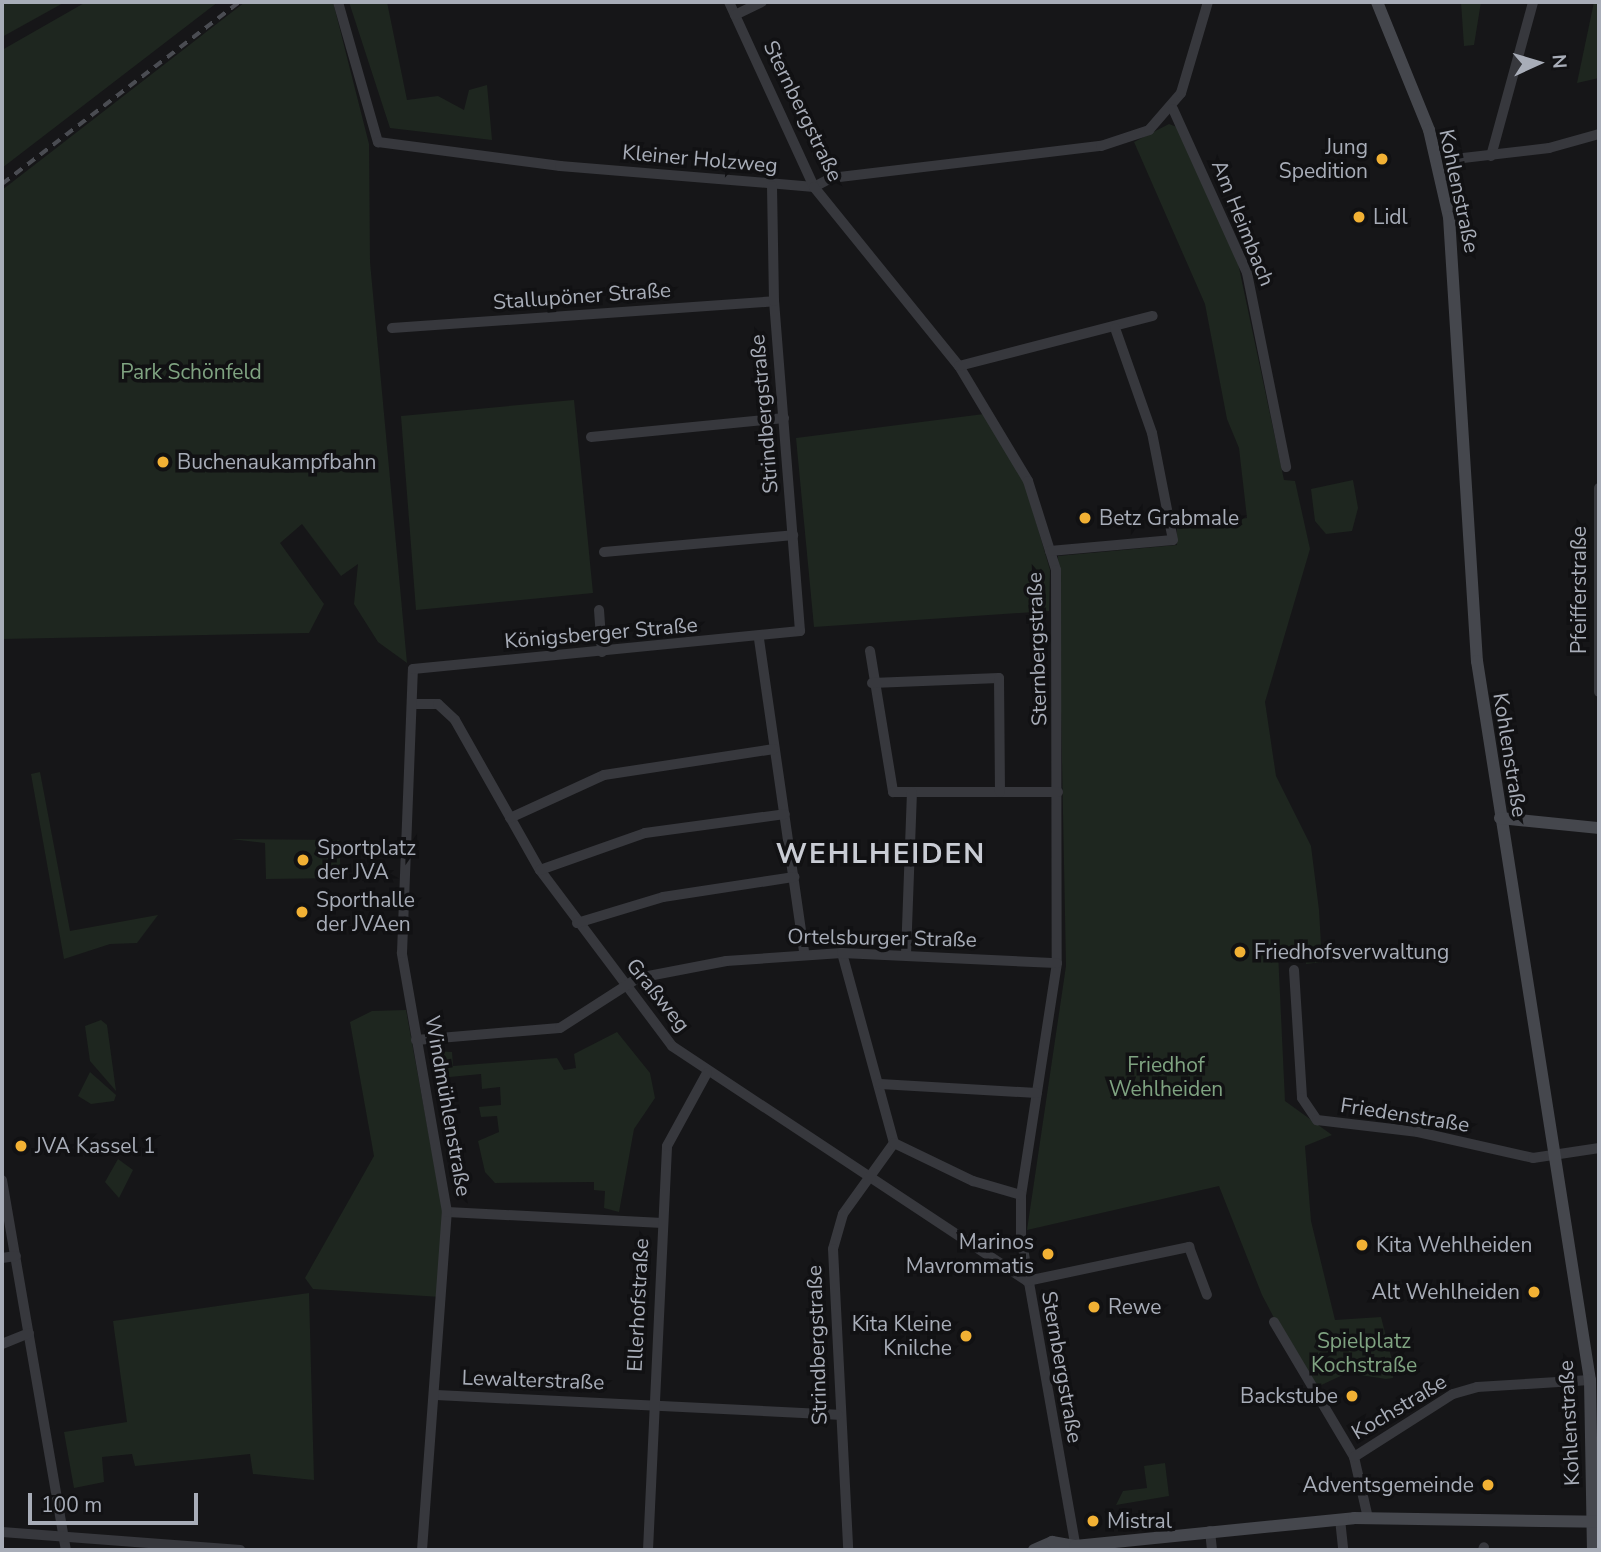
<!DOCTYPE html>
<meta charset="utf-8">
<style>
body{margin:0}
#map{position:relative;width:1601px;height:1552px;overflow:hidden;background:#161618;font-family:"Nunito Sans",sans-serif}
div>[style]{position:absolute}
.green>*{inset:0;background:#1e261f}
.street>*{height:10px;margin:-5px;padding:0 5px;transform-origin:5px;border-radius:5px;background:#37383d}
.secondary>*{height:12px;margin:-6px;padding:0 6px;transform-origin:6px;border-radius:6px;background:#45474d}
.rail>*{height:3.5px;margin-top:-1.75px;transform-origin:0;background:repeating-linear-gradient(90deg,#4a4c52 0 9px,transparent 0 16px)}
.dots>*{width:19px;height:19px;translate:-50% -50%;box-sizing:border-box;border:4px solid #111113;border-radius:50%}
span{translate:-50% -50%;white-space:nowrap;text-align:center;line-height:1.15;-webkit-text-stroke:7px #111113;paint-order:stroke}
.street-label{font-size:21px;color:#a8adb8}
.poi-label{font-size:21px;color:#a8adb8}
.right{translate:-100% -50%;text-align:right}
.left{translate:0 -50%;text-align:left}
.park-label{font-size:21px;color:#7fa381}
.district-label{font-size:28px;color:#c9ccd4;font-weight:700;letter-spacing:2px}
.frame{position:absolute;inset:0;border:4px solid #a8adb8;pointer-events:none}
.north{position:absolute;left:1503px;top:28px;width:70px;height:70px;-webkit-text-stroke:5px #111113;paint-order:stroke;rotate:86deg;font-size:19px;font-weight:700;line-height:28px;text-align:center;color:#a8adb8}
.north::after{content:'';display:block;margin:auto;width:24px;height:32px;background:#a8adb8;clip-path:polygon(50% 0,100% 100%,50% 72%,0 100%)}
.scale{position:absolute;left:28px;top:1493px;width:170px;height:32px;box-sizing:border-box;border:4px solid #a8adb8;border-top:0;padding-left:9px;font-size:21px;line-height:24px;white-space:nowrap;color:#a8adb8;-webkit-text-stroke:5px #111113;paint-order:stroke}
</style>
<div id="map">
<div class="green">
<div style="clip-path:polygon(2px 2px,65px 2px,2px 37px)"></div>
<div style="clip-path:polygon(86px 2px,218px 2px,2px 168px,2px 50px)"></div>
<div style="clip-path:polygon(245px 2px,333px 2px,369px 144px,370px 262px,407px 663px,378px 642px,354px 604px,358px 564px,341px 576px,302px 524px,280px 543px,324px 604px,309px 633px,2px 639px,2px 190px)"></div>
<div style="clip-path:polygon(349px 2px,387px 2px,407px 100px,438px 96px,464px 110px,469px 90px,487px 85px,492px 140px,390px 128px)"></div>
<div style="clip-path:polygon(1461px 2px,1481px 2px,1474px 45px,1464px 46px)"></div>
<div style="clip-path:polygon(1594px 2px,1599px 2px,1599px 78px,1577px 83px)"></div>
<div style="clip-path:polygon(1169px 124px,1177px 127px,1238px 263px,1284px 480px,1295px 481px,1310px 549px,1265px 702px,1276px 776px,1311px 846px,1319px 910px,1322px 962px,1306px 964px,1305px 950px,1278px 952px,1285px 1101px,1332px 1135px,1305px 1146px,1311px 1221px,1335px 1320px,1381px 1317px,1392px 1360px,1393px 1378px,1386px 1379px,1347px 1373px,1317px 1387px,1303px 1373px,1262px 1295px,1219px 1186px,1027px 1230px,1066px 966px,1058px 556px,1177px 545px,1177px 528px,1247px 518px,1239px 448px,1227px 419px,1205px 304px,1134px 142px)"></div>
<div style="clip-path:polygon(574px 400px,593px 593px,416px 610px,401px 416px)"></div>
<div style="clip-path:polygon(984px 414px,1025px 484px,1050px 570px,1049px 611px,814px 627px,796px 438px)"></div>
<div style="clip-path:polygon(1353px 480px,1358px 508px,1352px 531px,1326px 534px,1315px 521px,1311px 489px)"></div>
<div style="clip-path:polygon(40px 772px,70px 931px,158px 915px,137px 943px,110px 944px,64px 959px,31px 774px)"></div>
<div style="clip-path:polygon(231px 839px,339px 840px,341px 878px,266px 879px,265px 843px)"></div>
<div style="clip-path:polygon(406px 1010px,443px 1212px,441px 1297px,313px 1289px,305px 1278px,374px 1156px,350px 1022px,372px 1011px)"></div>
<div style="clip-path:polygon(101px 1020px,107px 1025px,116px 1091px,90px 1061px,85px 1026px)"></div>
<div style="clip-path:polygon(617px 1032px,650px 1073px,655px 1098px,634px 1129px,619px 1212px,604px 1208px,605px 1191px,594px 1190px,594px 1182px,495px 1183px,485px 1172px,478px 1141px,499px 1132px,497px 1116px,481px 1117px,479px 1107px,501px 1105px,500px 1087px,482px 1089px,481px 1074px,439px 1078px,433px 1051px,452px 1052px,453px 1066px,557px 1058px,564px 1070px,576px 1068px,574px 1054px)"></div>
<div style="clip-path:polygon(90px 1072px,116px 1095px,114px 1101px,91px 1104px,78px 1096px)"></div>
<div style="clip-path:polygon(118px 1159px,133px 1170px,119px 1198px,105px 1182px)"></div>
<div style="clip-path:polygon(309px 1293px,314px 1480px,253px 1474px,250px 1454px,135px 1466px,132px 1454px,102px 1457px,104px 1482px,74px 1488px,64px 1432px,127px 1422px,113px 1321px)"></div>
<div style="clip-path:polygon(1165px 1463px,1169px 1496px,1116px 1505px,1123px 1491px,1147px 1488px,1144px 1466px)"></div>
</div>
<div class="street">
<div style="left:338px;top:2px;width:146px;rotate:74.1deg"></div>
<div style="left:378px;top:142px;width:184px;rotate:7.5deg"></div>
<div style="left:560px;top:166px;width:255px;rotate:4.7deg"></div>
<div style="left:814px;top:187px;width:19px;rotate:-28deg"></div>
<div style="left:831px;top:178px;width:272px;rotate:-6.8deg"></div>
<div style="left:1101px;top:146px;width:51px;rotate:-18.4deg"></div>
<div style="left:1149px;top:130px;width:49px;rotate:-49.1deg"></div>
<div style="left:1181px;top:93px;width:95px;rotate:-73.5deg"></div>
<div style="left:729px;top:2px;width:204px;rotate:65.3deg"></div>
<div style="left:814px;top:187px;width:230px;rotate:51deg"></div>
<div style="left:959px;top:366px;width:134px;rotate:59deg"></div>
<div style="left:1028px;top:481px;width:93px;rotate:72.5deg"></div>
<div style="left:1056px;top:570px;width:393px;rotate:89.9deg"></div>
<div style="left:1057px;top:963px;width:235px;rotate:98.8deg"></div>
<div style="left:1021px;top:1195px;width:42px;rotate:90deg"></div>
<div style="left:1021px;top:1237px;width:318px;rotate:80deg"></div>
<div style="left:735px;top:15px;width:30px;rotate:-26deg"></div>
<div style="left:1173px;top:109px;width:180px;rotate:65.7deg"></div>
<div style="left:1247px;top:273px;width:198px;rotate:78.6deg"></div>
<div style="left:1491px;top:156px;width:160px;rotate:-74.7deg"></div>
<div style="left:1437px;top:161px;width:113px;rotate:-6.6deg"></div>
<div style="left:1549px;top:148px;width:52px;rotate:-15.6deg"></div>
<div style="left:392px;top:328px;width:383px;rotate:-4deg"></div>
<div style="left:959px;top:366px;width:200px;rotate:-14.5deg"></div>
<div style="left:591px;top:437px;width:194px;rotate:-5.6deg"></div>
<div style="left:1599px;top:488px;width:204px;rotate:90deg"></div>
<div style="left:1050px;top:551px;width:123px;rotate:-5.1deg"></div>
<div style="left:1173px;top:540px;width:109px;rotate:-101.1deg"></div>
<div style="left:1152px;top:433px;width:111px;rotate:-109.4deg"></div>
<div style="left:604px;top:552px;width:190px;rotate:-5.1deg"></div>
<div style="left:599px;top:610px;width:42px;rotate:85.9deg"></div>
<div style="left:759px;top:639px;width:317px;rotate:81.8deg"></div>
<div style="left:870px;top:651px;width:143px;rotate:80.7deg"></div>
<div style="left:893px;top:792px;width:165px"></div>
<div style="left:872px;top:683px;width:127px;rotate:-2.3deg"></div>
<div style="left:999px;top:678px;width:114px;rotate:89.5deg"></div>
<div style="left:416px;top:704px;width:22px"></div>
<div style="left:438px;top:704px;width:23px;rotate:43deg"></div>
<div style="left:455px;top:720px;width:172px;rotate:60.5deg"></div>
<div style="left:540px;top:870px;width:220px;rotate:53.1deg"></div>
<div style="left:672px;top:1046px;width:426px;rotate:33.5deg"></div>
<div style="left:510px;top:818px;width:103px;rotate:-24.6deg"></div>
<div style="left:604px;top:775px;width:172px;rotate:-8.7deg"></div>
<div style="left:540px;top:870px;width:111px;rotate:-19.4deg"></div>
<div style="left:645px;top:833px;width:141px;rotate:-7.7deg"></div>
<div style="left:577px;top:923px;width:90px;rotate:-16.8deg"></div>
<div style="left:663px;top:897px;width:133px;rotate:-8.7deg"></div>
<div style="left:842px;top:953px;width:197px;rotate:74.7deg"></div>
<div style="left:894px;top:1143px;width:87px;rotate:125.7deg"></div>
<div style="left:843px;top:1214px;width:36px;rotate:106deg"></div>
<div style="left:833px;top:1249px;width:301px;rotate:87.1deg"></div>
<div style="left:906px;top:955px;width:163px;rotate:-87.9deg"></div>
<div style="left:1294px;top:970px;width:128px;rotate:86.4deg"></div>
<div style="left:1302px;top:1098px;width:27px;rotate:56deg"></div>
<div style="left:1317px;top:1120px;width:102px;rotate:6.8deg"></div>
<div style="left:1418px;top:1132px;width:118px;rotate:12.7deg"></div>
<div style="left:1533px;top:1158px;width:67px;rotate:-8.6deg"></div>
<div style="left:416px;top:1040px;width:144px;rotate:-4.8deg"></div>
<div style="left:560px;top:1028px;width:93px;rotate:-32.7deg"></div>
<div style="left:638px;top:978px;width:90px;rotate:-10.9deg"></div>
<div style="left:726px;top:961px;width:116px;rotate:-3.9deg"></div>
<div style="left:842px;top:953px;width:215px;rotate:2.7deg"></div>
<div style="left:880px;top:1084px;width:157px;rotate:3.3deg"></div>
<div style="left:894px;top:1143px;width:88px;rotate:25.7deg"></div>
<div style="left:973px;top:1181px;width:50px;rotate:16.3deg"></div>
<div style="left:2px;top:1180px;width:375px;rotate:80.2deg"></div>
<div style="left:447px;top:1212px;width:216px;rotate:2.9deg"></div>
<div style="left:2px;top:1258px;width:14px;rotate:-8deg"></div>
<div style="left:1027px;top:1281px;width:166px;rotate:-11.9deg"></div>
<div style="left:1189px;top:1247px;width:51px;rotate:69.4deg"></div>
<div style="left:1274px;top:1322px;width:157px;rotate:59.3deg"></div>
<div style="left:1354px;top:1457px;width:63px;rotate:77.1deg"></div>
<div style="left:2px;top:1344px;width:29px;rotate:-22deg"></div>
<div style="left:436px;top:1395px;width:402px;rotate:2.8deg"></div>
<div style="left:1354px;top:1457px;width:117px;rotate:-32.5deg"></div>
<div style="left:1453px;top:1394px;width:25px;rotate:-16deg"></div>
<div style="left:1477px;top:1387px;width:113px;rotate:-3.5deg"></div>
<div style="left:1340px;top:1519px;width:31px;rotate:84deg"></div>
<div style="left:1210px;top:1531px;width:19px;rotate:84deg"></div>
<div style="left:2px;top:1532px;width:239px;rotate:4.3deg"></div>
<div style="left:422px;top:1550px;width:339px;rotate:-85.8deg"></div>
<div style="left:447px;top:1212px;width:263px;rotate:-99.9deg"></div>
<div style="left:402px;top:953px;width:284px;rotate:-87.8deg"></div>
<div style="left:413px;top:669px;width:389px;rotate:-5.6deg"></div>
<div style="left:800px;top:631px;width:331px;rotate:-94.5deg"></div>
<div style="left:774px;top:301px;width:115px;rotate:-91deg"></div>
<div style="left:648px;top:1550px;width:404px;rotate:-87.3deg"></div>
<div style="left:667px;top:1146px;width:83px;rotate:-61.3deg"></div>
<div style="left:1483px;top:1550px;width:3px;rotate:-72deg"></div>
</div>
<div class="secondary">
<div style="left:1377px;top:2px;width:138px;rotate:67.9deg"></div>
<div style="left:1429px;top:130px;width:89px;rotate:77.1deg"></div>
<div style="left:1449px;top:217px;width:445px;rotate:86.4deg"></div>
<div style="left:1477px;top:661px;width:728px;rotate:81.07deg"></div>
<div style="left:1590px;top:1380px;width:170px;rotate:89deg"></div>
<div style="left:1500px;top:818px;width:100px;rotate:5.8deg"></div>
<div style="left:1034px;top:1550px;width:20px;rotate:-24deg"></div>
<div style="left:1052px;top:1542px;width:23px;rotate:10deg"></div>
<div style="left:1075px;top:1546px;width:280px;rotate:-5.7deg"></div>
<div style="left:1354px;top:1518px;width:245px;rotate:0.9deg"></div>
</div>
<div class="rail">
<div style="left:2px;top:184px;width:299px;rotate:-37.5deg"></div>
</div>
<div class="dots">
<div style="left:1382px;top:159px;background:#f2b134"></div>
<div style="left:1359px;top:217px;background:#f2b134"></div>
<div style="left:163px;top:462px;background:#f2b134"></div>
<div style="left:1085px;top:518px;background:#f2b134"></div>
<div style="left:303px;top:860px;background:#f2b134"></div>
<div style="left:302px;top:912px;background:#f2b134"></div>
<div style="left:1240px;top:952px;background:#f2b134"></div>
<div style="left:21px;top:1146px;background:#f2b134"></div>
<div style="left:1362px;top:1245px;background:#f2b134"></div>
<div style="left:1048px;top:1254px;background:#f2b134"></div>
<div style="left:1534px;top:1292px;background:#f2b134"></div>
<div style="left:1094px;top:1307px;background:#f2b134"></div>
<div style="left:966px;top:1336px;background:#f2b134"></div>
<div style="left:1352px;top:1396px;background:#f2b134"></div>
<div style="left:1488px;top:1485px;background:#f2b134"></div>
<div style="left:1093px;top:1521px;background:#f2b134"></div>
</div>
<div class="street-label">
<span style="left:803px;top:111px;rotate:64deg">Sternbergstraße</span>
<span style="left:700px;top:159px;rotate:5deg">Kleiner Holzweg</span>
<span style="left:1459px;top:191px;rotate:78deg">Kohlenstraße</span>
<span style="left:1243px;top:223px;rotate:68deg">Am Heimbach</span>
<span style="left:582px;top:296px;rotate:-4deg">Stallupöner Straße</span>
<span style="left:764px;top:414px;rotate:-95deg">Strindbergstraße</span>
<span style="left:1579px;top:590px;rotate:-90deg">Pfeifferstraße</span>
<span style="left:601px;top:633px;rotate:-5deg">Königsberger Straße</span>
<span style="left:1037px;top:649px;rotate:-92deg">Sternbergstraße</span>
<span style="left:1510px;top:755px;rotate:81deg">Kohlenstraße</span>
<span style="left:882px;top:938px;rotate:1deg">Ortelsburger Straße</span>
<span style="left:658px;top:995px;rotate:51deg">Graßweg</span>
<span style="left:448px;top:1106px;rotate:80deg">Windmühlenstraße</span>
<span style="left:1405px;top:1115px;rotate:9deg">Friedenstraße</span>
<span style="left:638px;top:1305px;rotate:-87deg">Ellerhofstraße</span>
<span style="left:817px;top:1345px;rotate:-92deg">Strindbergstraße</span>
<span style="left:1062px;top:1367px;rotate:80deg">Sternbergstraße</span>
<span style="left:533px;top:1380px;rotate:2deg">Lewalterstraße</span>
<span style="left:1399px;top:1407px;rotate:-31deg">Kochstraße</span>
<span style="left:1569px;top:1423px;rotate:-93deg">Kohlenstraße</span>
</div>
<div class="poi-label">
<span class="right" style="left:1368px;top:159px">Jung<br>Spedition</span>
<span class="left" style="left:1373px;top:217px">Lidl</span>
<span class="left" style="left:177px;top:462px">Buchenaukampfbahn</span>
<span class="left" style="left:1099px;top:518px">Betz Grabmale</span>
<span class="left" style="left:317px;top:860px">Sportplatz<br>der JVA</span>
<span class="left" style="left:316px;top:912px">Sporthalle<br>der JVAen</span>
<span class="left" style="left:1254px;top:952px">Friedhofsverwaltung</span>
<span class="left" style="left:35px;top:1146px">JVA Kassel 1</span>
<span class="right" style="left:1034px;top:1254px">Marinos<br>Mavrommatis</span>
<span class="left" style="left:1376px;top:1245px">Kita Wehlheiden</span>
<span class="right" style="left:1520px;top:1292px">Alt Wehlheiden</span>
<span class="left" style="left:1108px;top:1307px">Rewe</span>
<span class="right" style="left:952px;top:1336px">Kita Kleine<br>Knilche</span>
<span class="right" style="left:1338px;top:1396px">Backstube</span>
<span class="right" style="left:1474px;top:1485px">Adventsgemeinde</span>
<span class="left" style="left:1107px;top:1521px">Mistral</span>
</div>
<div class="park-label">
<span style="left:191px;top:372px">Park Schönfeld</span>
<span style="left:1166px;top:1077px">Friedhof<br>Wehlheiden</span>
<span style="left:1364px;top:1353px">Spielplatz<br>Kochstraße</span>
</div>
<div class="district-label">
<span style="left:881px;top:854px">WEHLHEIDEN</span>
</div>
<div class="frame"></div>
<div class="north">N</div>
<div class="scale">100 m</div>
</div>
